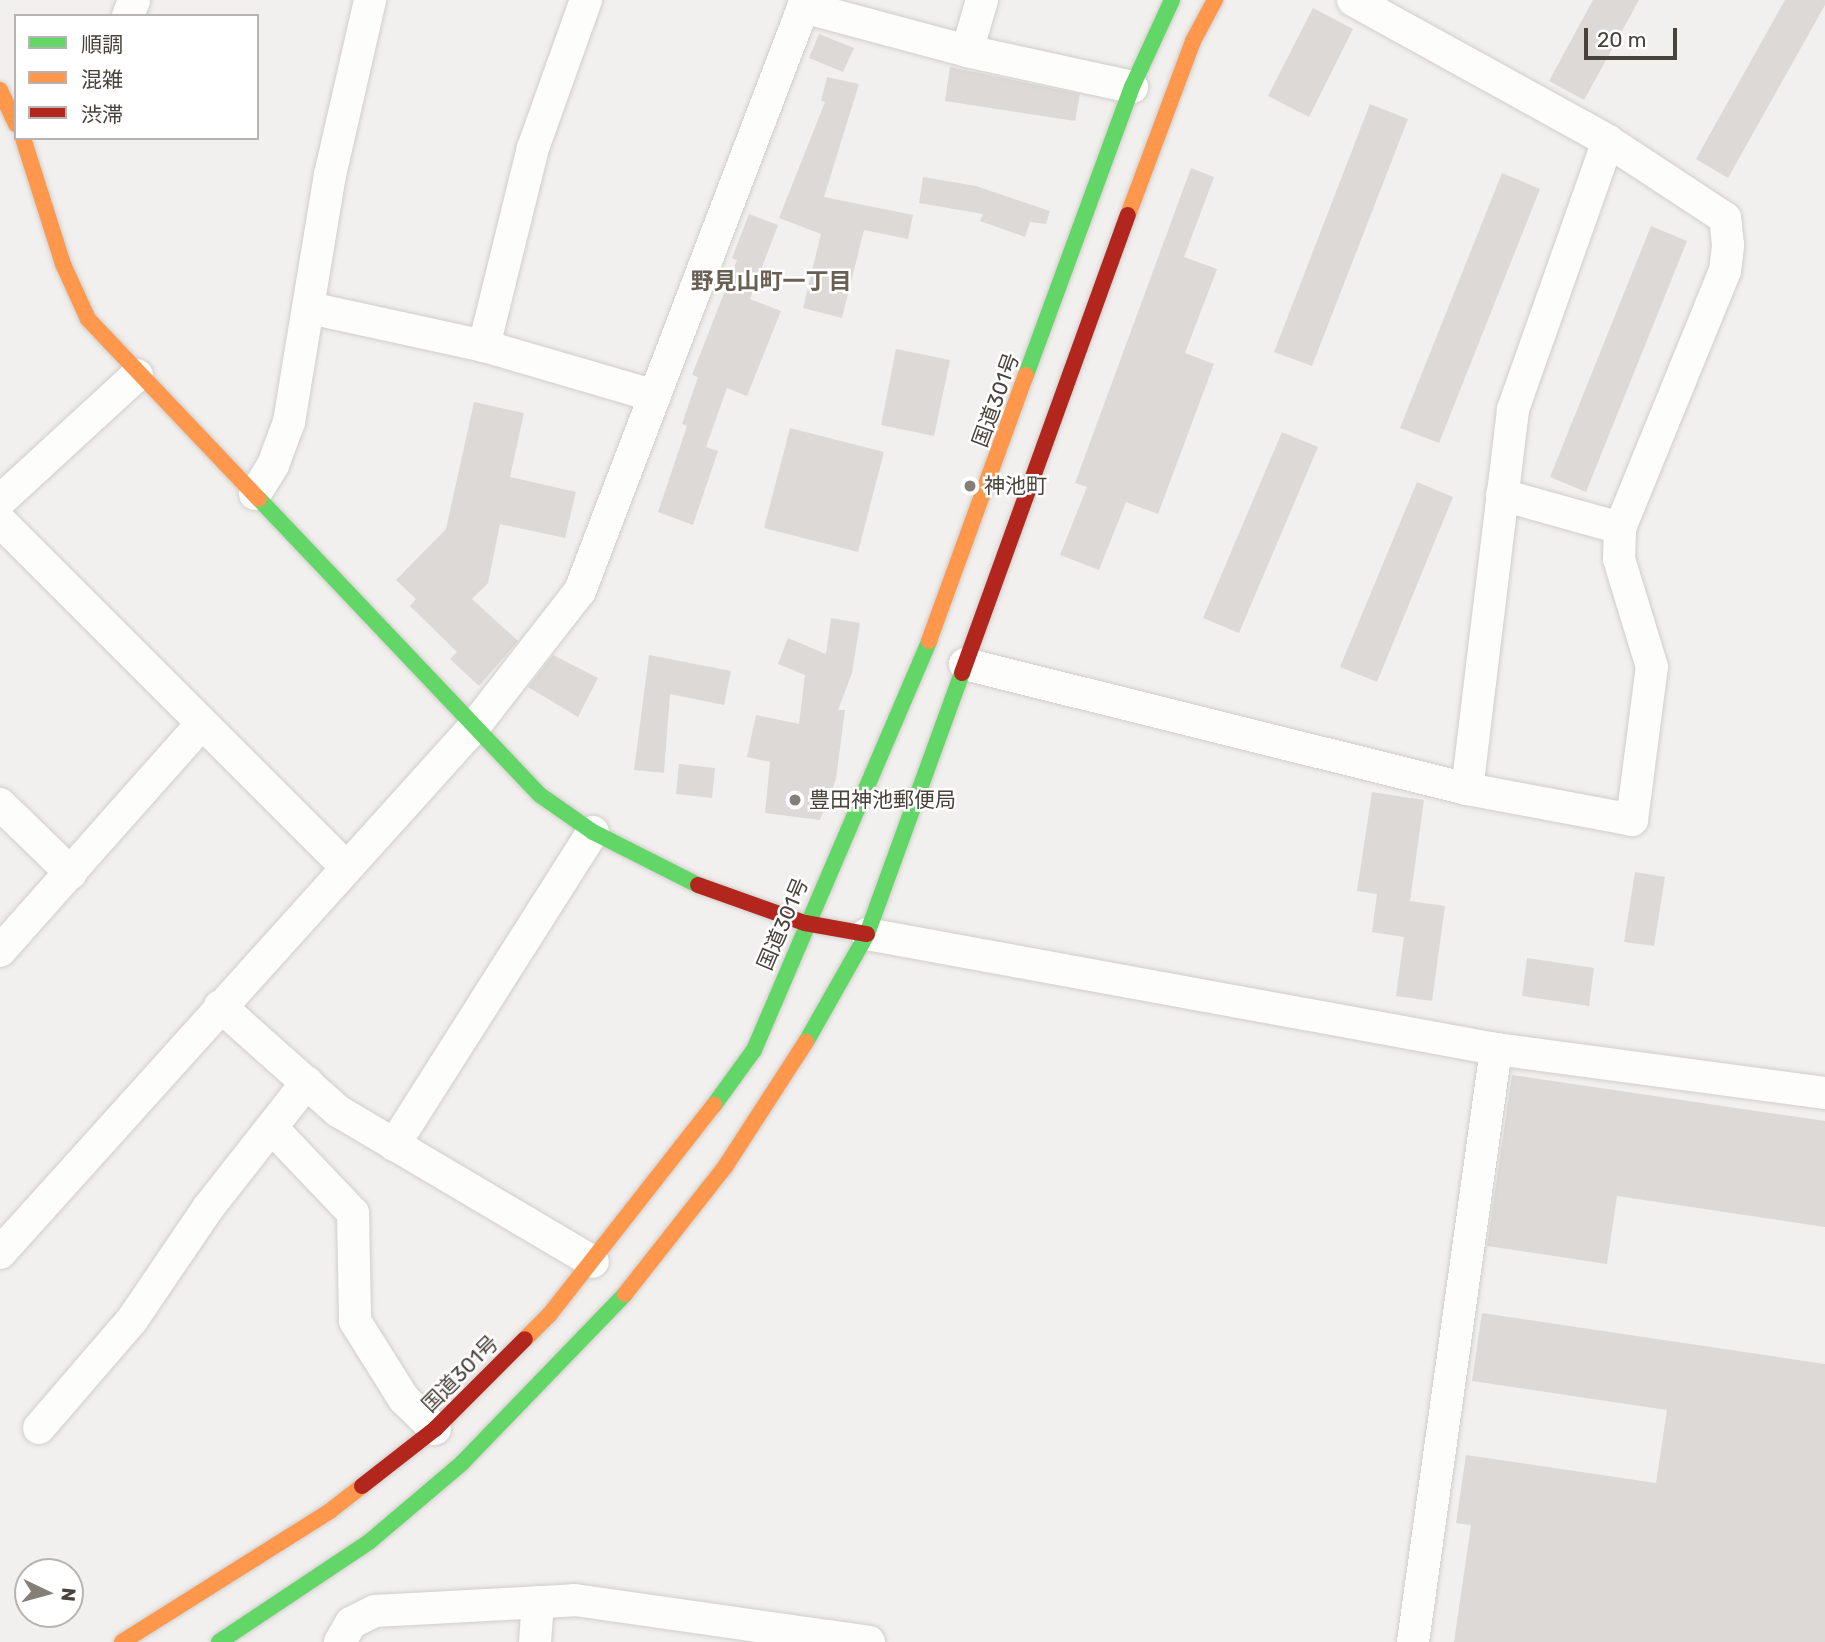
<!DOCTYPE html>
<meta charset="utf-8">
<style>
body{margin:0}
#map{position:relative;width:1825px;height:1642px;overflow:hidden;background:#f2f0ee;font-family:Rubik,"Noto Sans JP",sans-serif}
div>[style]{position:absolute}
.building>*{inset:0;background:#dcd9d6}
.roads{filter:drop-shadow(0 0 2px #d0cecb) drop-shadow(0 0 2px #d0cecb)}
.street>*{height:32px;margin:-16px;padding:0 16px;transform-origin:16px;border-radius:16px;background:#fdfdfc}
.fast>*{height:16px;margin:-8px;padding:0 8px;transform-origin:8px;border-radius:8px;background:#63d668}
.slow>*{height:16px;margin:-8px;padding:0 8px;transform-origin:8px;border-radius:8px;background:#ff974d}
.jam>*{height:16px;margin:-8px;padding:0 8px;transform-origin:8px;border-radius:8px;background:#b3261e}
.dots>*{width:19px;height:19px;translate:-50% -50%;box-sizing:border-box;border:4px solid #fff;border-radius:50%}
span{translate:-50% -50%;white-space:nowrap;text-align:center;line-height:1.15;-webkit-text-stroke:5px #fff;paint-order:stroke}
.street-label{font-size:21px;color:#48423a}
.poi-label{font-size:21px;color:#48423a}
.left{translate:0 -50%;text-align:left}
.neighbourhood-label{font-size:23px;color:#695f53;font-weight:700}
.legend{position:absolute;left:14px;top:14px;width:245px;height:126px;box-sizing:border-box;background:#fff;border:2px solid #b6b3b0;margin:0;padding:9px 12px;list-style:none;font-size:21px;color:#48423a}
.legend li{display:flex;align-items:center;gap:14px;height:35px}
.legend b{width:35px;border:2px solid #b6b3b0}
.north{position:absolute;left:14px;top:1558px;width:70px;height:70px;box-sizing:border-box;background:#fff;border:2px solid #b6b3b0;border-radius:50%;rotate:95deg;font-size:19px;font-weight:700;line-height:28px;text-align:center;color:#48423a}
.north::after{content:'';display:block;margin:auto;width:24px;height:32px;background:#847f79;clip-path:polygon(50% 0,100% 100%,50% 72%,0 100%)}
.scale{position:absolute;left:1584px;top:28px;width:93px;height:32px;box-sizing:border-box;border:4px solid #48423a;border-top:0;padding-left:9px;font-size:21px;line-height:24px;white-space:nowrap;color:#48423a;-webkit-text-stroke:5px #fff;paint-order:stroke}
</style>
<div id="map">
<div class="building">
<div style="clip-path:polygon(1593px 0,1639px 0,1584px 100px,1549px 81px)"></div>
<div style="clip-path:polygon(1785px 0,1825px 0,1825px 5px,1728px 178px,1696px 159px)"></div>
<div style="clip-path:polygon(1313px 8px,1353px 29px,1309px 117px,1268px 96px)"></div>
<div style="clip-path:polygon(819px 34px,854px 48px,843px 72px,809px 58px)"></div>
<div style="clip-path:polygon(950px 67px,1080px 94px,1075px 121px,945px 101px)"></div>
<div style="clip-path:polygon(827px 77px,859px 84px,824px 197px,913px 215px,908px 239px,864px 230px,842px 318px,803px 308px,821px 234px,779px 218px,825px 102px,821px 101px)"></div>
<div style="clip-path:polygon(1370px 104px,1408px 119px,1312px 366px,1274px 352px)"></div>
<div style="clip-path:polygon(1191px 168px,1214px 177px,1184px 257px,1217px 269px,1185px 353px,1214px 364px,1158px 514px,1126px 502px,1099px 570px,1060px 555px,1087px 487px,1075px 483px)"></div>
<div style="clip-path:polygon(1502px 173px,1540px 189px,1439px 443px,1400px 428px)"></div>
<div style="clip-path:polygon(923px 177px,976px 186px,1050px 211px,1046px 224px,1030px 222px,1025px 237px,980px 221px,983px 214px,919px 203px)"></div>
<div style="clip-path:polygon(749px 214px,778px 225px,750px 299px,781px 311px,747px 396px,727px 388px,706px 447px,718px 451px,693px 525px,658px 512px,687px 426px,682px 424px,698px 377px,692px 375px,737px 260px,732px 258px)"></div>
<div style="clip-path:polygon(1651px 226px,1687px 241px,1586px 492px,1550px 477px)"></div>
<div style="clip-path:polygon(896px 349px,950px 360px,934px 436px,881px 425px)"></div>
<div style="clip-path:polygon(474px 402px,524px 413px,510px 477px,576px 492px,565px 538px,500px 524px,488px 583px,472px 599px,518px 641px,479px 686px,450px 659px,457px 652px,410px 606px,416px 599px,396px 580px,446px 529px)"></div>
<div style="clip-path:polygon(790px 428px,884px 452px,858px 552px,764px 528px)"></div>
<div style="clip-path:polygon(1282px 432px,1318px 447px,1239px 633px,1203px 618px)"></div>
<div style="clip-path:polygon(1417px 482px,1453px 497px,1377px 682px,1340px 667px)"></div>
<div style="clip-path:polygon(831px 618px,860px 623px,852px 673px,838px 710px,845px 710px,836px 779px,820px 820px,765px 813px,770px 762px,747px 757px,756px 715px,799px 724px,805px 675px,778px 664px,788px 638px,826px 654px)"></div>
<div style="clip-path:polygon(553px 655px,598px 678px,578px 717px,528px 687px)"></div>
<div style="clip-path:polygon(649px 655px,731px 671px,724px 705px,670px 694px,664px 773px,634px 770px)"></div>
<div style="clip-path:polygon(679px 764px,715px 768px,712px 798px,676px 794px)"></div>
<div style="clip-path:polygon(1372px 792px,1424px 800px,1410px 901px,1445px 906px,1432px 1001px,1396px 996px,1404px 937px,1372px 932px,1377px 894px,1357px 891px)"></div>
<div style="clip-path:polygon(1635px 872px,1665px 877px,1654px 946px,1624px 942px)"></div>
<div style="clip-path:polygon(1527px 958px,1594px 968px,1589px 1006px,1522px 996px)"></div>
<div style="clip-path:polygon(1512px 1075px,1825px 1121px,1825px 1227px,1617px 1196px,1607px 1264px,1487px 1246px)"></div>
<div style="clip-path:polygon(1482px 1313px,1825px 1364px,1825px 1642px,1454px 1642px,1471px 1525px,1456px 1523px,1466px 1455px,1656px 1483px,1667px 1410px,1472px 1381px)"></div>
</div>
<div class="roads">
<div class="street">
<div style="left:1353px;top:0;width:291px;rotate:28.9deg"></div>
<div style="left:1608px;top:141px;width:285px;rotate:109.5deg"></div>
<div style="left:1513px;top:410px;width:382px;rotate:96.9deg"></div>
<div style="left:803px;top:7px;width:170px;rotate:15deg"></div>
<div style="left:967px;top:51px;width:169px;rotate:12.3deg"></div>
<div style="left:128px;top:16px;width:17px;rotate:-69deg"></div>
<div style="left:967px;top:51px;width:53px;rotate:-73.6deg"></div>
<div style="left:310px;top:308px;width:178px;rotate:12.3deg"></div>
<div style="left:484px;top:346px;width:178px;rotate:16.3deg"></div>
<div style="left:484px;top:346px;width:204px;rotate:-76.1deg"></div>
<div style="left:533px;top:148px;width:157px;rotate:-70.3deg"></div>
<div style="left:255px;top:494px;width:34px;rotate:-58deg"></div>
<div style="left:273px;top:465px;width:46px;rotate:-69.6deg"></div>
<div style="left:289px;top:422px;width:250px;rotate:-80.6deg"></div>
<div style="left:330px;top:175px;width:180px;rotate:-77.1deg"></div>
<div style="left:1502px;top:495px;width:123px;rotate:15.6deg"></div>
<div style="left:0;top:501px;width:186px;rotate:-42.6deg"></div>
<div style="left:0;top:521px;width:489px;rotate:45deg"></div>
<div style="left:965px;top:664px;width:517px;rotate:13.98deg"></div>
<div style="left:1467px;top:789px;width:168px;rotate:10.6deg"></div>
<div style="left:1632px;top:820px;width:154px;rotate:-82.6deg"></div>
<div style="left:1652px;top:667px;width:113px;rotate:-107deg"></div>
<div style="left:1619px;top:559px;width:31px;rotate:-88deg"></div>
<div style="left:1620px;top:528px;width:278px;rotate:-67.8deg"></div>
<div style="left:1725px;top:271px;width:26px;rotate:-83deg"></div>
<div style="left:1728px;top:245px;width:27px;rotate:-96deg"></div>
<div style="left:1725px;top:218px;width:140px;rotate:-146.7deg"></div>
<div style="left:0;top:804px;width:99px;rotate:44.2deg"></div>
<div style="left:867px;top:934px;width:639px;rotate:10.36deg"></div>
<div style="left:1496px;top:1049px;width:332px;rotate:7.6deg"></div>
<div style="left:0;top:951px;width:301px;rotate:-48.4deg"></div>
<div style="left:220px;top:1006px;width:158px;rotate:41.7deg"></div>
<div style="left:338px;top:1111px;width:296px;rotate:30.6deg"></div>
<div style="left:273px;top:1129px;width:116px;rotate:46.4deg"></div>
<div style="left:353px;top:1213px;width:108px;rotate:88.9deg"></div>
<div style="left:355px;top:1321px;width:92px;rotate:57.9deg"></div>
<div style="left:404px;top:1399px;width:43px;rotate:44.1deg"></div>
<div style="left:394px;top:1145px;width:371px;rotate:-57.6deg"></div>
<div style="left:0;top:1253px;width:708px;rotate:-47.98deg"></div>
<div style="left:474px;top:727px;width:172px;rotate:-52.1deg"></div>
<div style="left:580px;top:591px;width:633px;rotate:-69.07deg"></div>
<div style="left:39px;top:1428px;width:143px;rotate:-49.3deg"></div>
<div style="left:132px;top:1320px;width:135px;rotate:-55.8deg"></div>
<div style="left:208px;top:1208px;width:160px;rotate:-51.8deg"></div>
<div style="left:340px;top:1642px;width:22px;rotate:-60deg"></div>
<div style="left:351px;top:1623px;width:27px;rotate:-27deg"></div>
<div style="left:375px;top:1611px;width:200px;rotate:-3.1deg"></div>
<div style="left:575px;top:1600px;width:297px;rotate:8.1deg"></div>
<div style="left:535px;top:1642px;width:40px;rotate:-85.7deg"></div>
<div style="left:1413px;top:1642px;width:599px;rotate:-82.03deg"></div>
</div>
<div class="fast">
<div style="left:1026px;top:375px;width:307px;rotate:-69.8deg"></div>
<div style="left:1132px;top:87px;width:96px;rotate:-65.3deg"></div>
<div style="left:259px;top:499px;width:408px;rotate:46.5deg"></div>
<div style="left:540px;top:795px;width:65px;rotate:34.9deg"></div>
<div style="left:593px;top:832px;width:118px;rotate:26.8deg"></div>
<div style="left:806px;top:1042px;width:124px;rotate:-60.5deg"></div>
<div style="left:867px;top:934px;width:278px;rotate:-70deg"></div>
<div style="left:714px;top:1105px;width:68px;rotate:-54deg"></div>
<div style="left:754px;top:1050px;width:445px;rotate:-66.8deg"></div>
<div style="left:219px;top:1642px;width:180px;rotate:-33.7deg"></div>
<div style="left:369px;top:1542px;width:122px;rotate:-40.3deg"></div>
<div style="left:462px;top:1463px;width:235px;rotate:-46deg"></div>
</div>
<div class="slow">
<div style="left:0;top:90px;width:38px;rotate:65deg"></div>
<div style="left:23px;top:138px;width:132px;rotate:72.4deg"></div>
<div style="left:63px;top:264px;width:60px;rotate:65.6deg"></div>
<div style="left:88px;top:319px;width:248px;rotate:46.5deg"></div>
<div style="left:1128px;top:215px;width:186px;rotate:-69.5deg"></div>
<div style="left:1193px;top:41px;width:47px;rotate:-61.8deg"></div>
<div style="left:929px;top:641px;width:283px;rotate:-70deg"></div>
<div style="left:625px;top:1294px;width:162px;rotate:-51.8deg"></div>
<div style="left:725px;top:1167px;width:149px;rotate:-57.1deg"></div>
<div style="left:525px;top:1339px;width:35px;rotate:-45deg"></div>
<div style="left:550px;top:1314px;width:266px;rotate:-51.9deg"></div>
<div style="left:122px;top:1642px;width:246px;rotate:-32.2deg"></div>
<div style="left:330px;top:1511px;width:41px;rotate:-38deg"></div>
</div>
<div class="jam">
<div style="left:962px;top:673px;width:487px;rotate:-70.1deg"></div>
<div style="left:698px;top:885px;width:114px;rotate:19.6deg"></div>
<div style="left:805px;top:923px;width:63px;rotate:10.1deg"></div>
<div style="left:362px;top:1486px;width:93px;rotate:-38deg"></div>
<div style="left:435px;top:1429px;width:127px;rotate:-45deg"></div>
</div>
</div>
<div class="dots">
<div style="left:970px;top:486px;background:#847f79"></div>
<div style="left:795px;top:800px;background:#847f79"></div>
</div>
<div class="street-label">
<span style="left:996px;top:400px;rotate:-70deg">国道301号</span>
<span style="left:783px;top:924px;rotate:-67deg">国道301号</span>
<span style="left:460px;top:1374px;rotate:-45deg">国道301号</span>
</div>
<div class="poi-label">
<span class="left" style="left:984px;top:486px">神池町</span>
<span class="left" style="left:809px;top:800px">豊田神池郵便局</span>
</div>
<div class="neighbourhood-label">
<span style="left:771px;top:281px">野見山町一丁目</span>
</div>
<ul class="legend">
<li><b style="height:9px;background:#63d668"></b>順調</li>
<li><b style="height:9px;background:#ff974d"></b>混雑</li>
<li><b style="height:9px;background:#b3261e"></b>渋滞</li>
</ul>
<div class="north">N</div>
<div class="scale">20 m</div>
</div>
